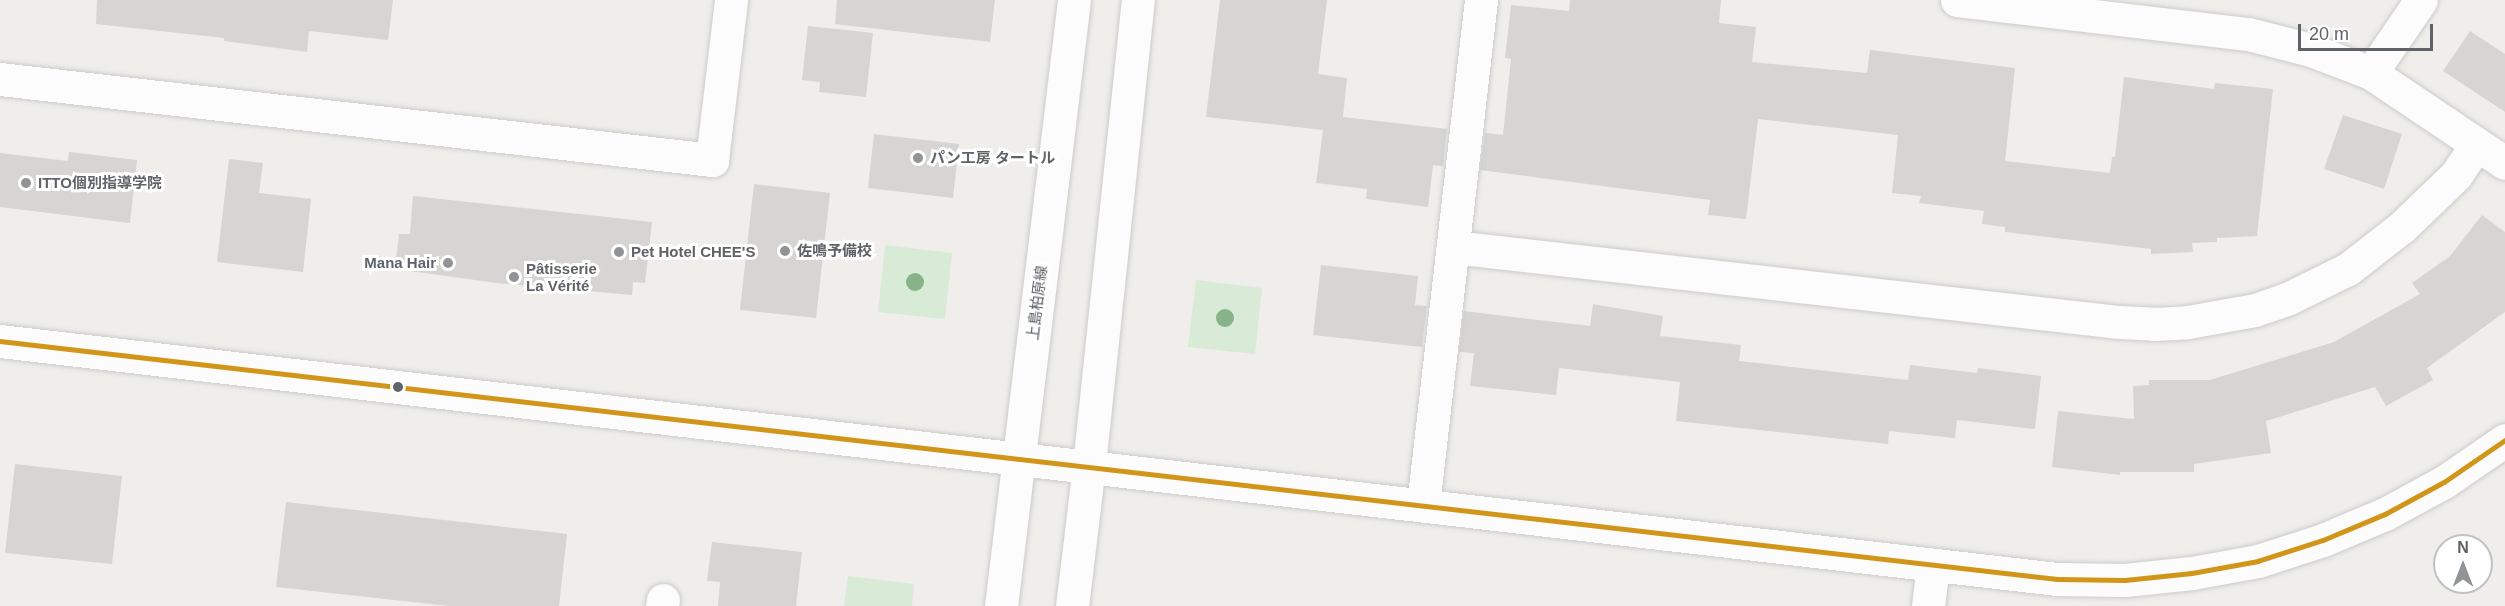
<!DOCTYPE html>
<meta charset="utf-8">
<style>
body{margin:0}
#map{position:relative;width:2505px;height:606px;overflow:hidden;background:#efeeea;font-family:Helvetica,"Noto Sans JP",sans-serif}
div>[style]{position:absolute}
.green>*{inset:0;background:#d8ebd6}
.building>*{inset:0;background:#d6d5d3}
.roads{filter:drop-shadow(0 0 2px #cbcccc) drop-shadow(0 0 2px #cbcccc)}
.street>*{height:33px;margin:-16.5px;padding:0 16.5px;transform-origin:16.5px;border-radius:16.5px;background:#fdfcfc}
.secondary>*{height:33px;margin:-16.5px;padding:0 16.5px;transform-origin:16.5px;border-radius:16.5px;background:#fdfcfc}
.bus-1>*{height:4.5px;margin:-2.25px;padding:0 2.25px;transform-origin:2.25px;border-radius:2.25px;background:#d1951a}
.trees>*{width:18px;height:18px;margin:-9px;border-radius:50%;background:#88b388}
.dots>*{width:16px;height:16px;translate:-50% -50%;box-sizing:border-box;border:3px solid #fff;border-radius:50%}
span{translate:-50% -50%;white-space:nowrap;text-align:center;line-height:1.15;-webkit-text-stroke:6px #fff;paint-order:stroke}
.poi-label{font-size:15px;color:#5f6368;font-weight:700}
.left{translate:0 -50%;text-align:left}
.right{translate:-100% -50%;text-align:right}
.street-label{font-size:15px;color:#5f6368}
.north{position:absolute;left:2433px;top:534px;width:60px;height:60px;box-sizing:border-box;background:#fff;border:2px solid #bfc1c3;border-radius:50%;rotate:0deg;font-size:16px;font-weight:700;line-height:24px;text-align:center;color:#5f6368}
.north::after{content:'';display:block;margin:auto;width:21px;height:27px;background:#919496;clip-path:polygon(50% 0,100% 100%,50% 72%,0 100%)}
.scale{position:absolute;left:2298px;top:24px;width:135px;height:27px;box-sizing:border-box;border:3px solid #5f6368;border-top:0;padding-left:8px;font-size:18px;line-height:21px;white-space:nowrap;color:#5f6368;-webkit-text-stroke:4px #fff;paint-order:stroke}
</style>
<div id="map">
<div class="green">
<div style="clip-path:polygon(885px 245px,952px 253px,945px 319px,878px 312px)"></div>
<div style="clip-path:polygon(1196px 280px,1262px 288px,1255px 354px,1188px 347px)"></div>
<div style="clip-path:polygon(848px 576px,914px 584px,912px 606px,844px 606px)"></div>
</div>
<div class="building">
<div style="clip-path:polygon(97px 0,393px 0,388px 40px,309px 31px,307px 52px,224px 41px,224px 38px,96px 24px)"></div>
<div style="clip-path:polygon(837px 0,995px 0,990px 42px,835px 24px)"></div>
<div style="clip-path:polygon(1220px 0,1327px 0,1318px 74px,1347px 78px,1343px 117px,1447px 129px,1443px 166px,1433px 165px,1428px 207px,1366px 199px,1367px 189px,1316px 183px,1323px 130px,1206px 117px)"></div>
<div style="clip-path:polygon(1570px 0,1721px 0,1719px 23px,1756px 27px,1752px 62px,1867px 73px,1870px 50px,2015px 68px,2005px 161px,2110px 173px,2112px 157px,2115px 157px,2124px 77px,2214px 89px,2215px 83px,2273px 89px,2257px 236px,2217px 238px,2217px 242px,2192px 243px,2193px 252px,2151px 254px,2151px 249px,2005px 232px,2005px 227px,1982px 224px,1984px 211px,1919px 203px,1921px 196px,1892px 193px,1898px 135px,1758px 119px,1746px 219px,1708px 215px,1710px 200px,1480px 170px,1485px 133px,1503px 135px,1511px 59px,1505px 58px,1511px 5px,1569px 11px)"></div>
<div style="clip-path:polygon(808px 26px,873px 33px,866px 97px,819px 92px,820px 82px,802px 80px)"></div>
<div style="clip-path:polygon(2470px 31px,2505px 54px,2505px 112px,2443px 71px)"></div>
<div style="clip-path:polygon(2343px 115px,2402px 134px,2384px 189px,2324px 169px)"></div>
<div style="clip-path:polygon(874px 134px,959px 144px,953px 198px,868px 188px)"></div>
<div style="clip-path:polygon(69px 152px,137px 160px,130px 223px,0 207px,0 153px,68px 161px)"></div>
<div style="clip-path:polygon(229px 159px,263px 163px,259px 193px,311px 199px,303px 272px,217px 262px)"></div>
<div style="clip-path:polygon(754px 184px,830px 193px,816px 318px,740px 310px)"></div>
<div style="clip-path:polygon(413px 196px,652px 222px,645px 283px,633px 282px,632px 295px,497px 283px,395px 269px,399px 234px,410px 234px)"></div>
<div style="clip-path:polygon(2482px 215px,2505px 232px,2505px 312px,2427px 368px,2433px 380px,2386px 406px,2375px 387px,2266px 421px,2271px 453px,2194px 464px,2194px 472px,2120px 472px,2120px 475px,2052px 467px,2058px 411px,2134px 419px,2133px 386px,2149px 385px,2149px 380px,2210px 380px,2334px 342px,2420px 294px,2412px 283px,2450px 256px)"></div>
<div style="clip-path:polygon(1321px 265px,1418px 276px,1415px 305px,1427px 306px,1422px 347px,1313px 335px)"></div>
<div style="clip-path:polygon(1593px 304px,1663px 316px,1660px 336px,1741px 345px,1739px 361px,1908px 380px,1910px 365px,1977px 373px,1978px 368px,2041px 376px,2035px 429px,1957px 420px,1955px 438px,1889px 431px,1888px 444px,1676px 421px,1680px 382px,1559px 368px,1556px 395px,1470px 386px,1474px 353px,1459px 352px,1464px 311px,1590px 326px)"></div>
<div style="clip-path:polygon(15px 464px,122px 476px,112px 564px,5px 553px)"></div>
<div style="clip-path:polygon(286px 502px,567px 534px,559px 606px,449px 606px,276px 587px)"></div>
<div style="clip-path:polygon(712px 542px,802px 552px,796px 606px,718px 606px,720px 582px,707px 581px)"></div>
</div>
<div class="roads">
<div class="street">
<div style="left:1957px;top:0;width:293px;rotate:6.7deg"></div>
<div style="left:2248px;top:34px;width:65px;rotate:14.3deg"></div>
<div style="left:2311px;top:50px;width:64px;rotate:21deg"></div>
<div style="left:2371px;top:73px;width:161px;rotate:33.9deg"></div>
<div style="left:2371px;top:73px;width:88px;rotate:-55.6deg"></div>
<div style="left:0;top:79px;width:717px;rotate:6.49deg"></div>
<div style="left:712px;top:160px;width:161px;rotate:-83.2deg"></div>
<div style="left:1453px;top:247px;width:671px;rotate:6.42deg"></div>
<div style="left:2120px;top:322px;width:34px;rotate:3deg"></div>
<div style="left:2154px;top:324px;width:34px;rotate:-3deg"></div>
<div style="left:2188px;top:322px;width:68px;rotate:-10.2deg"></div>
<div style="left:2255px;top:310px;width:34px;rotate:-19deg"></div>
<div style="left:2287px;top:299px;width:68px;rotate:-26.2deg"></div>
<div style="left:2348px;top:269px;width:68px;rotate:-37.9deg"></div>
<div style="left:2402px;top:227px;width:75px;rotate:-43.9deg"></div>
<div style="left:2456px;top:175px;width:37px;rotate:-56deg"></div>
<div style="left:1423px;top:505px;width:508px;rotate:-83.45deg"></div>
<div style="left:662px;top:606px;width:6px;rotate:-81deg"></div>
<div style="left:1928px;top:606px;width:41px;rotate:-83deg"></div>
</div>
<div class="secondary">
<div style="left:0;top:341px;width:2071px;rotate:6.6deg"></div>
<div style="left:2057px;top:579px;width:68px;rotate:0.8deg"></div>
<div style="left:2125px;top:580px;width:67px;rotate:-6deg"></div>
<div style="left:2192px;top:573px;width:67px;rotate:-10.3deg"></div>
<div style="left:2258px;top:561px;width:68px;rotate:-17.9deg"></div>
<div style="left:2323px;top:540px;width:67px;rotate:-22.8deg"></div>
<div style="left:2385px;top:514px;width:67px;rotate:-28.5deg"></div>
<div style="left:2444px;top:482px;width:74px;rotate:-34.5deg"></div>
<div style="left:1001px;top:606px;width:610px;rotate:-83.13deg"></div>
<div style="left:1072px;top:606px;width:142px;rotate:-83.1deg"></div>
<div style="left:1089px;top:465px;width:468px;rotate:-84deg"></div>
</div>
</div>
<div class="bus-1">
<div style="left:0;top:341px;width:2071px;rotate:6.6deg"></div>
<div style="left:2057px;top:579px;width:68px;rotate:0.8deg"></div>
<div style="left:2125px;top:580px;width:67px;rotate:-6deg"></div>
<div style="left:2192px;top:573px;width:67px;rotate:-10.3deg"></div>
<div style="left:2258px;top:561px;width:68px;rotate:-17.9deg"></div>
<div style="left:2323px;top:540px;width:67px;rotate:-22.8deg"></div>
<div style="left:2385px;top:514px;width:67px;rotate:-28.5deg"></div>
<div style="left:2444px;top:482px;width:74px;rotate:-34.5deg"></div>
</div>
<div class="trees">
<div style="left:915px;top:282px"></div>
<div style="left:1225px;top:318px"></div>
</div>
<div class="dots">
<div style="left:918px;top:158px;background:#919496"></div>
<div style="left:26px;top:183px;background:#919496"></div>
<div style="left:785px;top:251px;background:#919496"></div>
<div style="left:619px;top:252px;background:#919496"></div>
<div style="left:448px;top:263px;background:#919496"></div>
<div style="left:514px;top:277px;background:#919496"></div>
<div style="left:398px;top:387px;background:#5f6368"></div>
</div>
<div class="poi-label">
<span class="left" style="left:930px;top:158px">パン工房 タートル</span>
<span class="left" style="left:38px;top:183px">ITTO個別指導学院</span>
<span class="left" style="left:797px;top:251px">佐鳴予備校</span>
<span class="left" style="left:631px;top:252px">Pet Hotel CHEE'S</span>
<span class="right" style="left:436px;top:263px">Mana Hair</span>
<span class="left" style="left:526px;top:277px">Pâtisserie<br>La Vérité</span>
</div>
<div class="street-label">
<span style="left:1037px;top:303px;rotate:-83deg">上島柏原線</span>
</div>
<div class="north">N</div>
<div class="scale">20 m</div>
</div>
